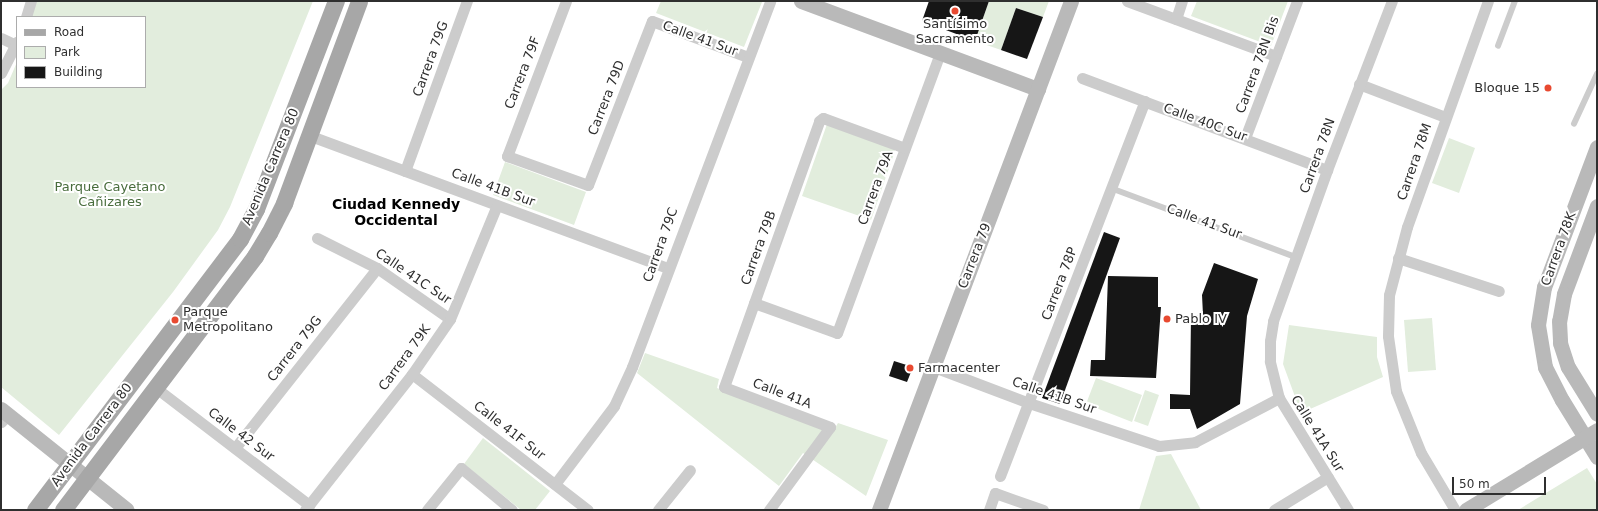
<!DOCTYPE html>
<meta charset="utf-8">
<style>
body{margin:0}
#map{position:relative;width:1598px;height:511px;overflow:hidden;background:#fff;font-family:"DejaVu Sans",sans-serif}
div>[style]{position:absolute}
.green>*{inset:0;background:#e2eddd}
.building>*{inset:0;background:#161616}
.lane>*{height:5.5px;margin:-2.75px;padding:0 2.75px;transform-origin:2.75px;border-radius:2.75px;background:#ccc}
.street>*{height:11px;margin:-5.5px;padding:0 5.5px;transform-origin:5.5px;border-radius:5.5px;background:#ccc}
.secondary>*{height:15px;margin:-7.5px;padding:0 7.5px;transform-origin:7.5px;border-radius:7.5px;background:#b9b9b9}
.primary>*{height:17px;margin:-8.5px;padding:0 8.5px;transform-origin:8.5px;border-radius:8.5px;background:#a7a7a7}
.dots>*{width:11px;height:11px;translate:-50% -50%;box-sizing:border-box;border:2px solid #fff;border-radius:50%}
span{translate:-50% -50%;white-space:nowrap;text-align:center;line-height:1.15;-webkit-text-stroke:4px #fff;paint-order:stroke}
.poi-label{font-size:13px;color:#2f2f2f}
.right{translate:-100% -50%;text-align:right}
.left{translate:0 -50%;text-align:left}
.street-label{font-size:13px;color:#2f2f2f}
.park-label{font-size:13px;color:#486c3c}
.neighbourhood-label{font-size:14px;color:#000;font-weight:700}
.frame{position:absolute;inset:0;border:2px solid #2f2f2f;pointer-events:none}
.legend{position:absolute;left:16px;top:16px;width:130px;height:72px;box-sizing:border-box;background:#fff;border:1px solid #acacac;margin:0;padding:5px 7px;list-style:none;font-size:12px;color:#2f2f2f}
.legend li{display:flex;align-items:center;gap:8px;height:20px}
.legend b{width:20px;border:1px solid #acacac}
.scale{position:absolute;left:1452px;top:477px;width:94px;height:18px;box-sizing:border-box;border:2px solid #2f2f2f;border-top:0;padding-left:5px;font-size:12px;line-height:14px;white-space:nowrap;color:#2f2f2f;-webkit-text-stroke:3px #fff;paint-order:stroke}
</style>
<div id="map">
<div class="green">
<div style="clip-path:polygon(35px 1px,313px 1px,230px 207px,218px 230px,173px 292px,59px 435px,1px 387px,1px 90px,8px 83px,17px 62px,17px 87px,145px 87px,145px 17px,31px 17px)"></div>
<div style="clip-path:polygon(661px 1px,760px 1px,762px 2px,744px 47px,656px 13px)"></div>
<div style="clip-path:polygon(989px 1px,1049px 1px,1043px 17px,1016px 8px,1001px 50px,975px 41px)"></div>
<div style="clip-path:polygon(1197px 1px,1288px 1px,1271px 46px,1191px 16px)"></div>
<div style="clip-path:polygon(827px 124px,896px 148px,871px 220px,802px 196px)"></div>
<div style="clip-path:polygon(1449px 138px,1475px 148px,1459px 193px,1432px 183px)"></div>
<div style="clip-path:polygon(505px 162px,586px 192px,574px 225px,493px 195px)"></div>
<div style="clip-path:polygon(1432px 318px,1436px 370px,1408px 372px,1404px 320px)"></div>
<div style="clip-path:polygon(1289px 325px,1377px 337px,1377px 357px,1383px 377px,1301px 413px,1283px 364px)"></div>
<div style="clip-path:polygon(645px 353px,719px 379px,717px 388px,832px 433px,838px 423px,888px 440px,866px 496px,803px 453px,779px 486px,637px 373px)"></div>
<div style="clip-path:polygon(1096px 378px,1142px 395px,1132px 422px,1086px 404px)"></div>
<div style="clip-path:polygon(1145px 390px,1159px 395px,1148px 426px,1134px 421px)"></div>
<div style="clip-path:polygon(483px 438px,550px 491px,535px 510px,521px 510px,464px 464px)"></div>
<div style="clip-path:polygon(1171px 454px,1201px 510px,1139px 510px,1156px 456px)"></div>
<div style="clip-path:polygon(1587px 468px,1597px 484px,1597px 510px,1518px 510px)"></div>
</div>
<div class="building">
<div style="clip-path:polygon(929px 1px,989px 1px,975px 41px,922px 21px)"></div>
<div style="clip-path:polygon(1016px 8px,1043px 17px,1027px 59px,1001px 50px)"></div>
<div style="clip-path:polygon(1104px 232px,1120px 238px,1060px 404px,1042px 398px)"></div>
<div style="clip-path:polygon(1214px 263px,1258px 279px,1247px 316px,1240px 404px,1197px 429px,1190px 409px,1170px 409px,1170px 394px,1190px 395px,1191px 315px,1203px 315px,1202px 295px)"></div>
<div style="clip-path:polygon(1108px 276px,1158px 277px,1158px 307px,1161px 307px,1156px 378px,1090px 376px,1091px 360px,1105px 360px)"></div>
<div style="clip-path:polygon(894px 361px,913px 367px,907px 382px,889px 376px)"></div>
</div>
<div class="lane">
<div style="left:1498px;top:46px;width:48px;rotate:-69.3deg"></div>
<div style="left:1574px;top:124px;width:55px;rotate:-65.3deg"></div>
<div style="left:1111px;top:188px;width:197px;rotate:20.5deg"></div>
</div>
<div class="street">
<div style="left:566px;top:1px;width:166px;rotate:110.8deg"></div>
<div style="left:507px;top:156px;width:86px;rotate:19.7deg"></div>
<div style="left:588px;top:185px;width:176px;rotate:-68.7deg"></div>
<div style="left:652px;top:21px;width:103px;rotate:20.6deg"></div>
<div style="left:1127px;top:1px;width:159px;rotate:20.3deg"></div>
<div style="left:26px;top:17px;width:17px;rotate:-73deg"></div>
<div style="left:1176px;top:19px;width:19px;rotate:-72deg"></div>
<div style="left:1px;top:38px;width:17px;rotate:25deg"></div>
<div style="left:1px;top:73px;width:35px;rotate:-63deg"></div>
<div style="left:1082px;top:78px;width:262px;rotate:20.6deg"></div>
<div style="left:1359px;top:84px;width:92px;rotate:21deg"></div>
<div style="left:308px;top:135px;width:383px;rotate:20.3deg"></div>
<div style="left:1245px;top:138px;width:147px;rotate:-69.2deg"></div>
<div style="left:405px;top:171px;width:181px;rotate:-70deg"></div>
<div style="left:317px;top:238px;width:67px;rotate:26.6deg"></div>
<div style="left:377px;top:268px;width:89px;rotate:34.9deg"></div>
<div style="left:1398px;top:258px;width:106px;rotate:18.1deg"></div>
<div style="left:754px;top:303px;width:88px;rotate:19.9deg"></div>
<div style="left:837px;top:333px;width:298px;rotate:-69.8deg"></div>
<div style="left:934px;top:367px;width:102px;rotate:20.8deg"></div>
<div style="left:1029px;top:403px;width:137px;rotate:18.3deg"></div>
<div style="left:1159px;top:446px;width:36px;rotate:-6deg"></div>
<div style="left:1195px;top:442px;width:95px;rotate:-27.6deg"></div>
<div style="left:412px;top:374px;width:222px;rotate:37.7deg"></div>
<div style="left:156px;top:388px;width:193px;rotate:37.4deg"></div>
<div style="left:1px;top:422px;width:10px;rotate:-45deg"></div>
<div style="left:235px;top:448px;width:229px;rotate:-51.7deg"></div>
<div style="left:1000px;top:476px;width:402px;rotate:-68.9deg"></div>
<div style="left:555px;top:484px;width:98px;rotate:-52.9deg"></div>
<div style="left:614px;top:406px;width:43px;rotate:-65.2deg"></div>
<div style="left:632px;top:367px;width:391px;rotate:-69.3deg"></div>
<div style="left:305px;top:510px;width:173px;rotate:-51.8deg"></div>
<div style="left:412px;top:374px;width:67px;rotate:-55.4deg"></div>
<div style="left:450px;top:319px;width:123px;rotate:-67.6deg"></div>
<div style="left:427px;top:510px;width:54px;rotate:-51deg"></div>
<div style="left:461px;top:468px;width:66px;rotate:39.5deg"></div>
<div style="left:658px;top:510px;width:51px;rotate:-51.3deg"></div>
<div style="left:769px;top:510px;width:103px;rotate:-53.7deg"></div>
<div style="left:830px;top:427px;width:113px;rotate:-159.3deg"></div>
<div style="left:724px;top:387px;width:282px;rotate:-70.3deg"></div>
<div style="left:819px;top:121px;width:5px;rotate:-37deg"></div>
<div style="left:823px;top:118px;width:87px;rotate:20.1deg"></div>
<div style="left:989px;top:510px;width:18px;rotate:-71deg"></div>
<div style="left:995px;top:493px;width:51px;rotate:19.5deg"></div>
<div style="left:1274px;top:510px;width:63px;rotate:-31.4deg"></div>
<div style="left:1348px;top:510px;width:132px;rotate:-121.6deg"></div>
<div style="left:1279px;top:398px;width:38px;rotate:-104deg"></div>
<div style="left:1270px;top:361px;width:20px;rotate:-90deg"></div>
<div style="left:1270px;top:341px;width:20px;rotate:-81deg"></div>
<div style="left:1273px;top:321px;width:160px;rotate:-70.3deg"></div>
<div style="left:1327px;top:170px;width:181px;rotate:-69deg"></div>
<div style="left:1455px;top:510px;width:66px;rotate:-120.8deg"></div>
<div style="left:1421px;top:453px;width:67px;rotate:-112deg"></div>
<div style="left:1396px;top:391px;width:56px;rotate:-98.3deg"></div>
<div style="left:1388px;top:336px;width:41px;rotate:-88.6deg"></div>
<div style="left:1389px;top:295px;width:70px;rotate:-75.2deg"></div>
<div style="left:1407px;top:227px;width:240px;rotate:-70.3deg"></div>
</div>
<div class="secondary">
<div style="left:801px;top:1px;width:253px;rotate:20.4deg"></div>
<div style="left:1597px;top:147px;width:150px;rotate:110.7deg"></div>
<div style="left:1544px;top:287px;width:38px;rotate:99deg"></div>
<div style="left:1538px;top:325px;width:43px;rotate:80.5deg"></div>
<div style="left:1545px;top:367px;width:37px;rotate:63deg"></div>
<div style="left:1562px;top:400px;width:67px;rotate:58.4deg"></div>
<div style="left:1597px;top:206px;width:94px;rotate:110.6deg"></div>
<div style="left:1564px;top:294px;width:27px;rotate:100deg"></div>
<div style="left:1559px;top:321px;width:22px;rotate:87deg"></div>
<div style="left:1560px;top:343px;width:25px;rotate:72deg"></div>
<div style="left:1568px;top:367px;width:55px;rotate:58.3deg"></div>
<div style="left:1px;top:409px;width:161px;rotate:38.7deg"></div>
<div style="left:879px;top:510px;width:544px;rotate:-69.33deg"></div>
<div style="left:1466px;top:510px;width:153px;rotate:-31.4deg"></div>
</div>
<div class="primary">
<div style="left:35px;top:510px;width:340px;rotate:-52.9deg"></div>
<div style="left:240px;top:239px;width:34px;rotate:-62deg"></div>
<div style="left:256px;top:209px;width:223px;rotate:-69deg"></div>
<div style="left:63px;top:510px;width:318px;rotate:-52.9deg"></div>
<div style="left:255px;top:256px;width:27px;rotate:-59deg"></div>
<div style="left:269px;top:233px;width:34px;rotate:-63deg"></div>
<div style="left:284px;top:203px;width:215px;rotate:-69.6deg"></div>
</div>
<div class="dots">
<div style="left:955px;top:11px;background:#e84930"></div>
<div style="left:1548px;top:88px;background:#e84930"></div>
<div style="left:1167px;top:319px;background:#e84930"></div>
<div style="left:175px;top:320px;background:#e84930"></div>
<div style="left:910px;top:368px;background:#e84930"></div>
</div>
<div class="poi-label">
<span style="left:955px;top:32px">Santísimo<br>Sacramento</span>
<span class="right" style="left:1540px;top:88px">Bloque 15</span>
<span class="left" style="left:183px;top:320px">Parque<br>Metropolitano</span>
<span class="left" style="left:1175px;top:319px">Pablo IV</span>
<span class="left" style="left:918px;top:368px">Farmacenter</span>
</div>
<div class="street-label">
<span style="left:700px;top:39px;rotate:20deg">Calle 41 Sur</span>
<span style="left:431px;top:59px;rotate:-70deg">Carrera 79G</span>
<span style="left:1258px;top:65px;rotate:-70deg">Carrera 78N Bis</span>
<span style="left:523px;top:73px;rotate:-69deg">Carrera 79F</span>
<span style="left:607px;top:98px;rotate:-69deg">Carrera 79D</span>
<span style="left:1205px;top:123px;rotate:20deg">Calle 40C Sur</span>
<span style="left:1318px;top:156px;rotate:-70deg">Carrera 78N</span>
<span style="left:1415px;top:162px;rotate:-71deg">Carrera 78M</span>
<span style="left:271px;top:167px;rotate:-67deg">Avenida Carrera 80</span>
<span style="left:493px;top:188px;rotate:20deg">Calle 41B Sur</span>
<span style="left:876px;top:188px;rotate:-70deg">Carrera 79A</span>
<span style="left:1204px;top:222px;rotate:20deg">Calle 41 Sur</span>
<span style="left:661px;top:245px;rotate:-70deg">Carrera 79C</span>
<span style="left:759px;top:248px;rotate:-70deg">Carrera 79B</span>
<span style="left:1559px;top:249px;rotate:-70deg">Carrera 78K</span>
<span style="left:975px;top:256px;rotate:-69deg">Carrera 79</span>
<span style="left:413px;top:277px;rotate:34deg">Calle 41C Sur</span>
<span style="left:1060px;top:284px;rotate:-69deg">Carrera 78P</span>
<span style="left:295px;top:349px;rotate:-52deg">Carrera 79G</span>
<span style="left:405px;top:358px;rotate:-54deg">Carrera 79K</span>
<span style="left:782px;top:394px;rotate:21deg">Calle 41A</span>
<span style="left:1054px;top:396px;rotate:19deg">Calle 41B Sur</span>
<span style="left:509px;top:431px;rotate:38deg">Calle 41F Sur</span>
<span style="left:1317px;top:434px;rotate:58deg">Calle 41A Sur</span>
<span style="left:92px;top:435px;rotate:-53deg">Avenida Carrera 80</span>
<span style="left:241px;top:435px;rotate:37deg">Calle 42 Sur</span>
</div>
<div class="park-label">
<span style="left:110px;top:195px">Parque Cayetano<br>Cañizares</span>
</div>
<div class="neighbourhood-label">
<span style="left:396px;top:212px">Ciudad Kennedy<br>Occidental</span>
</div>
<div class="frame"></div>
<ul class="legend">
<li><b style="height:5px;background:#a7a7a7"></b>Road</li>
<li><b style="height:11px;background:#e2eddd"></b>Park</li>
<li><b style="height:11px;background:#161616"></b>Building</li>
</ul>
<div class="scale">50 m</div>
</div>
